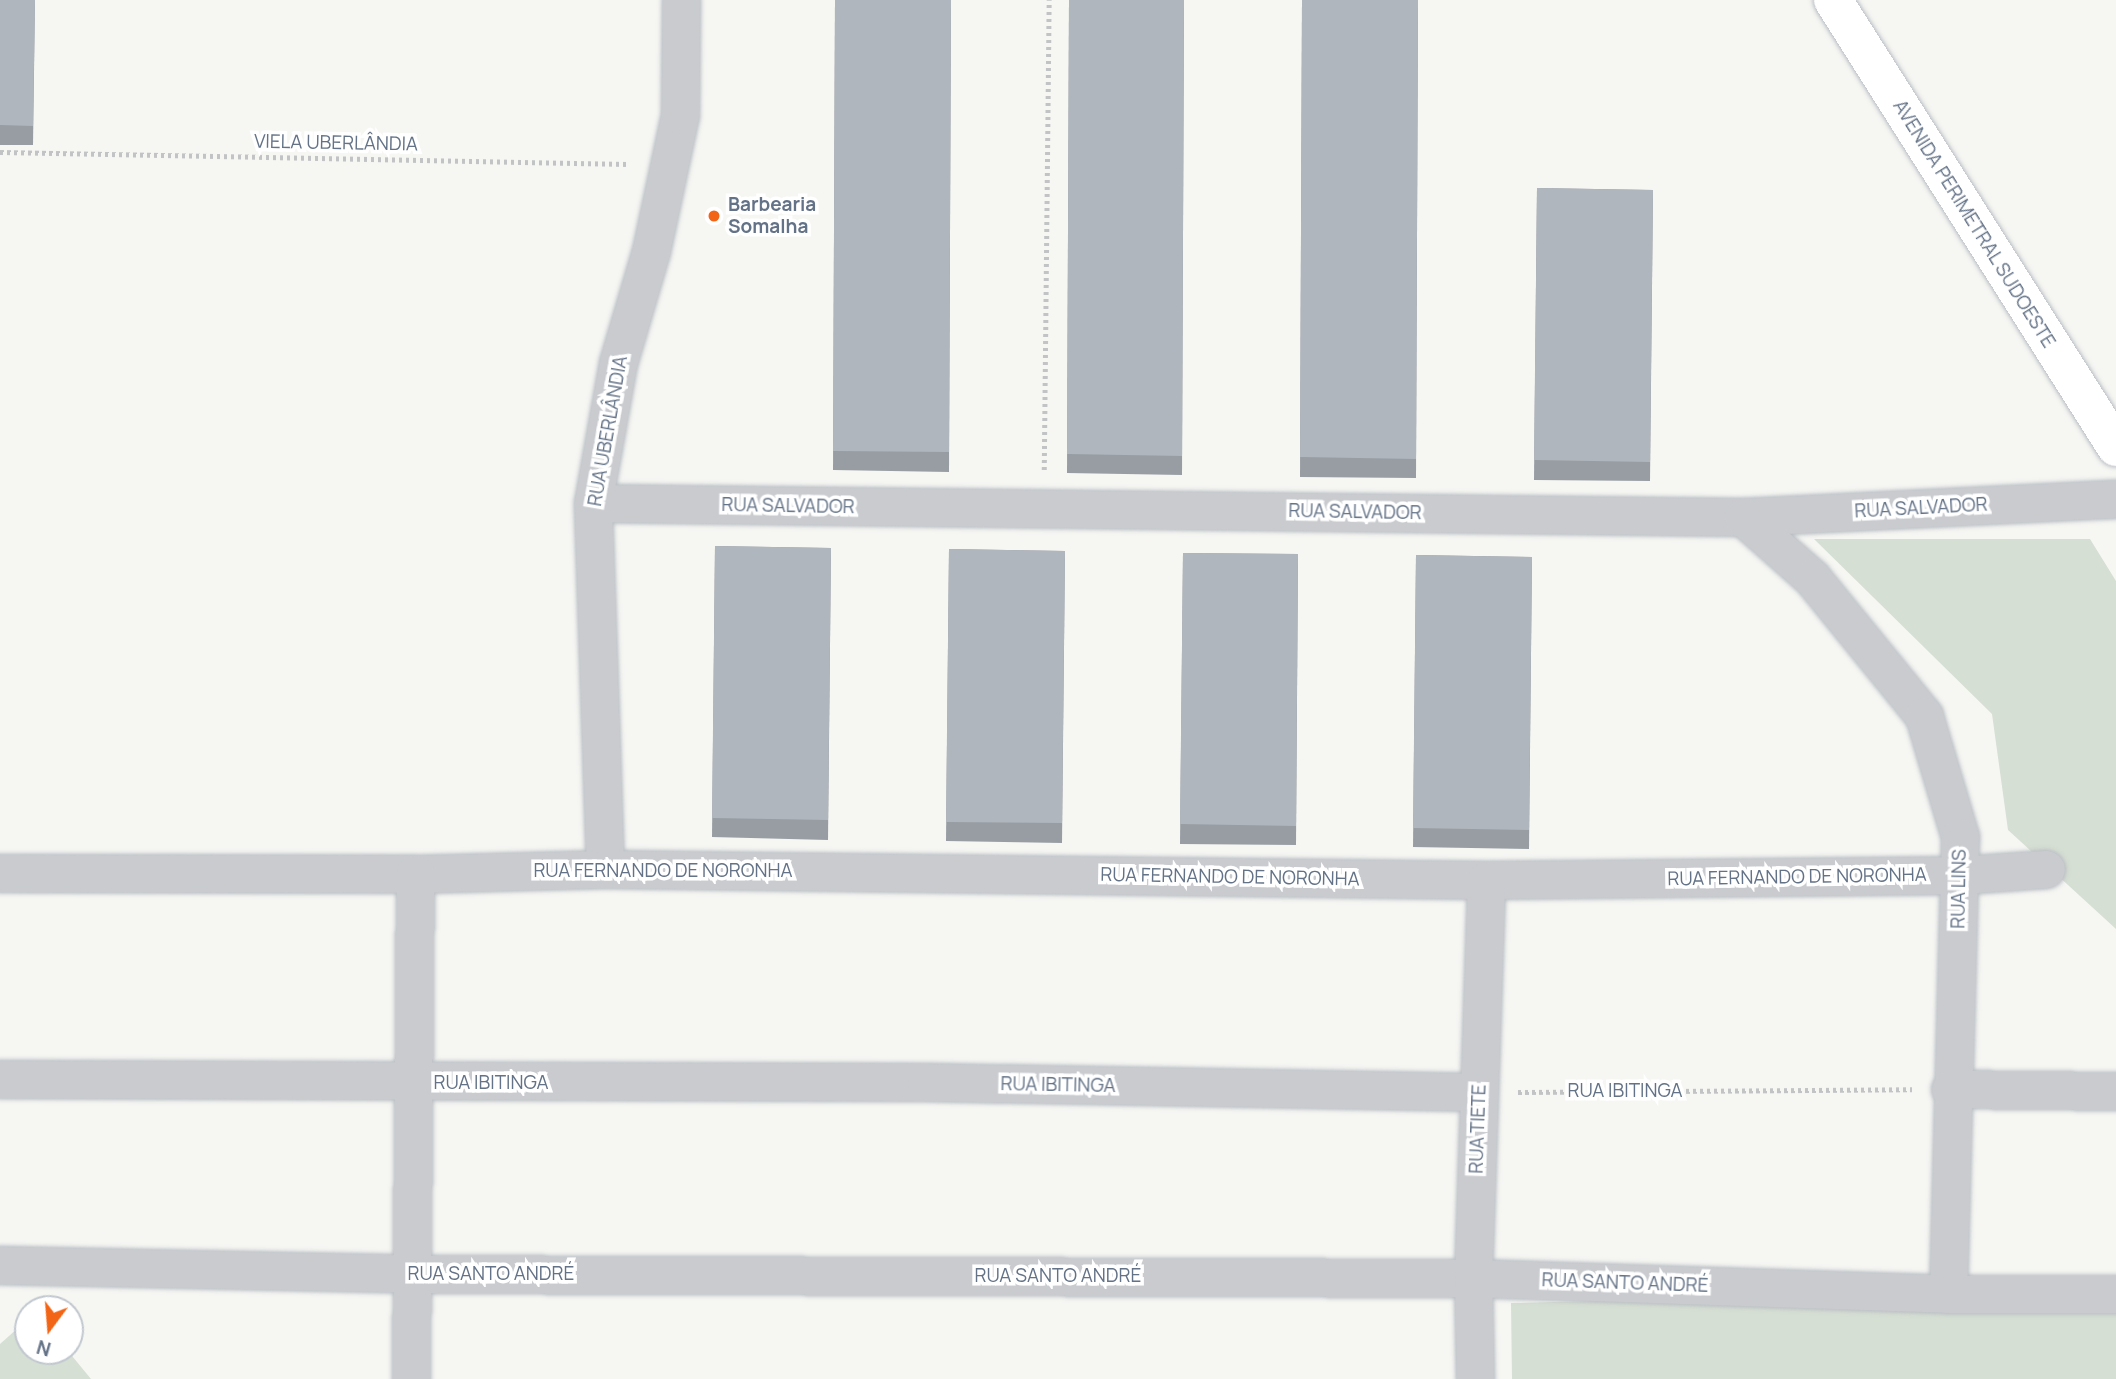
<!DOCTYPE html>
<meta charset="utf-8">
<style>
body{margin:0}
#map{position:relative;width:2116px;height:1379px;overflow:hidden;background:#f6f7f3;font-family:Manrope,sans-serif}
div>[style]{position:absolute}
.green>*{inset:0;background:#d6dfd3}
.path>*{height:4.5px;margin-top:-2.25px;transform-origin:0;background:repeating-linear-gradient(90deg,#c2c3c5 0 3.5px,transparent 0 7px)}
.roads{filter:drop-shadow(0 0 2px #babec4) drop-shadow(0 0 2px #babec4)}
.minor>*{height:37px;margin:-18.5px;padding:0 18.5px;transform-origin:18.5px;border-radius:18.5px;background:#c9cbcf}
.secondary>*{height:38px;margin:-19px;padding:0 19px;transform-origin:19px;border-radius:19px;background:#fff}
.wall>*{inset:0;background:#979da3}
.building>*{inset:0;background:#b0b6bd}
.dots>*{width:19px;height:19px;translate:-50% -50%;box-sizing:border-box;border:4px solid #fff;border-radius:50%}
span{translate:-50% -50%;white-space:nowrap;text-align:center;line-height:1.15;-webkit-text-stroke:7px #fff;paint-order:stroke}
.street-label{font-size:19px;color:#637287}
.poi-label{font-size:19px;color:#637287;font-weight:700}
.left{translate:0 -50%;text-align:left}
.north{position:absolute;left:14px;top:1295px;width:70px;height:70px;box-sizing:border-box;background:#fff;border:2px solid #c1c7cf;border-radius:50%;rotate:196deg;font-size:19px;font-weight:700;line-height:28px;text-align:center;color:#637287}
.north::after{content:'';display:block;margin:auto;width:24px;height:32px;background:#f36516;clip-path:polygon(50% 0,100% 100%,50% 72%,0 100%)}
</style>
<div id="map">
<div class="green">
<div style="clip-path:polygon(1814px 539px,2090px 539px,2116px 581px,2116px 929px,2008px 830px,1992px 714px)"></div>
<div style="clip-path:polygon(2116px 1288px,2116px 1379px,1512px 1379px,1511px 1303px)"></div>
<div style="clip-path:polygon(28px 1319px,28px 1351px,68px 1351px,91px 1379px,0 1379px,0 1344px)"></div>
</div>
<div class="path">
<div style="left:0;top:152px;width:628px;rotate:1.09deg"></div>
<div style="left:1044px;top:470px;width:470px;rotate:-89.4deg"></div>
<div style="left:1518px;top:1092px;width:394px;rotate:-0.4deg"></div>
</div>
<div class="roads">
<div class="minor">
<div style="left:593px;top:503px;width:1150px;rotate:0.7deg"></div>
<div style="left:1743px;top:517px;width:373px;rotate:-2.8deg"></div>
<div style="left:1743px;top:517px;width:92px;rotate:41.5deg"></div>
<div style="left:1812px;top:578px;width:178px;rotate:50.9deg"></div>
<div style="left:1924px;top:716px;width:126px;rotate:73.4deg"></div>
<div style="left:1960px;top:837px;width:457px;rotate:91.5deg"></div>
<div style="left:605px;top:869px;width:366px;rotate:-91.9deg"></div>
<div style="left:593px;top:503px;width:142px;rotate:-79.9deg"></div>
<div style="left:618px;top:363px;width:117px;rotate:-73.6deg"></div>
<div style="left:651px;top:251px;width:139px;rotate:-78deg"></div>
<div style="left:680px;top:115px;width:115px;rotate:-89.5deg"></div>
<div style="left:0;top:873px;width:415px;rotate:0.1deg"></div>
<div style="left:415px;top:874px;width:190px;rotate:-1.5deg"></div>
<div style="left:605px;top:869px;width:881px;rotate:0.72deg"></div>
<div style="left:1486px;top:880px;width:476px;rotate:-0.6deg"></div>
<div style="left:1962px;top:875px;width:84px;rotate:-4.1deg"></div>
<div style="left:0;top:1079px;width:926px;rotate:0.19deg"></div>
<div style="left:926px;top:1082px;width:553px;rotate:1.04deg"></div>
<div style="left:1950px;top:1089px;width:166px;rotate:0.7deg"></div>
<div style="left:0;top:1265px;width:413px;rotate:1.2deg"></div>
<div style="left:413px;top:1274px;width:1060px;rotate:0.22deg"></div>
<div style="left:1473px;top:1278px;width:475px;rotate:1.9deg"></div>
<div style="left:1948px;top:1294px;width:168px"></div>
<div style="left:411px;top:1379px;width:505px;rotate:-89.55deg"></div>
<div style="left:1475px;top:1379px;width:101px;rotate:-91.1deg"></div>
<div style="left:1473px;top:1278px;width:398px;rotate:-88.1deg"></div>
</div>
<div class="secondary">
<div style="left:1833px;top:0;width:529px;rotate:57.66deg"></div>
</div>
</div>
<div class="wall">
<div style="clip-path:polygon(0 0,35px 0,33px 145px,0 145px)"></div>
<div style="clip-path:polygon(835px 0,951px 0,949px 472px,833px 470px)"></div>
<div style="clip-path:polygon(1069px 0,1184px 0,1182px 475px,1067px 473px)"></div>
<div style="clip-path:polygon(1302px 0,1418px 0,1416px 478px,1300px 477px)"></div>
<div style="clip-path:polygon(1537px 188px,1653px 190px,1650px 481px,1534px 480px)"></div>
<div style="clip-path:polygon(715px 546px,831px 548px,828px 840px,712px 837px)"></div>
<div style="clip-path:polygon(949px 549px,1065px 551px,1062px 843px,946px 841px)"></div>
<div style="clip-path:polygon(1183px 553px,1298px 554px,1296px 845px,1180px 844px)"></div>
<div style="clip-path:polygon(1416px 555px,1532px 557px,1529px 849px,1413px 847px)"></div>
</div>
<div class="building">
<div style="clip-path:polygon(0 0,35px 0,33px 126px,0 125px)"></div>
<div style="clip-path:polygon(835px 0,951px 0,949px 452px,833px 451px)"></div>
<div style="clip-path:polygon(1069px 0,1184px 0,1182px 456px,1067px 454px)"></div>
<div style="clip-path:polygon(1302px 0,1418px 0,1416px 459px,1300px 457px)"></div>
<div style="clip-path:polygon(1537px 188px,1653px 190px,1650px 462px,1534px 460px)"></div>
<div style="clip-path:polygon(715px 546px,831px 548px,828px 820px,712px 818px)"></div>
<div style="clip-path:polygon(949px 549px,1065px 551px,1062px 823px,946px 822px)"></div>
<div style="clip-path:polygon(1183px 553px,1298px 554px,1296px 826px,1180px 824px)"></div>
<div style="clip-path:polygon(1416px 555px,1532px 557px,1529px 830px,1413px 828px)"></div>
</div>
<div class="dots">
<div style="left:714px;top:216px;background:#f36516"></div>
</div>
<div class="street-label">
<span style="left:336px;top:143px;rotate:1deg">VIELA UBERLÂNDIA</span>
<span style="left:1974px;top:224px;rotate:58deg">AVENIDA PERIMETRAL SUDOESTE</span>
<span style="left:608px;top:431px;rotate:-80deg">RUA UBERLÂNDIA</span>
<span style="left:788px;top:506px;rotate:1deg">RUA SALVADOR</span>
<span style="left:1921px;top:508px;rotate:-3deg">RUA SALVADOR</span>
<span style="left:1355px;top:512px;rotate:1deg">RUA SALVADOR</span>
<span style="left:663px;top:871px">RUA FERNANDO DE NORONHA</span>
<span style="left:1230px;top:877px;rotate:1deg">RUA FERNANDO DE NORONHA</span>
<span style="left:1797px;top:877px;rotate:-1deg">RUA FERNANDO DE NORONHA</span>
<span style="left:1959px;top:889px;rotate:-89deg">RUA LINS</span>
<span style="left:491px;top:1083px">RUA IBITINGA</span>
<span style="left:1058px;top:1085px;rotate:1deg">RUA IBITINGA</span>
<span style="left:1625px;top:1091px">RUA IBITINGA</span>
<span style="left:1478px;top:1129px;rotate:-88deg">RUA TIETE</span>
<span style="left:491px;top:1274px">RUA SANTO ANDRÉ</span>
<span style="left:1058px;top:1276px">RUA SANTO ANDRÉ</span>
<span style="left:1625px;top:1283px;rotate:2deg">RUA SANTO ANDRÉ</span>
</div>
<div class="poi-label">
<span class="left" style="left:728px;top:216px">Barbearia<br>Somalha</span>
</div>
<div class="north">N</div>
</div>
